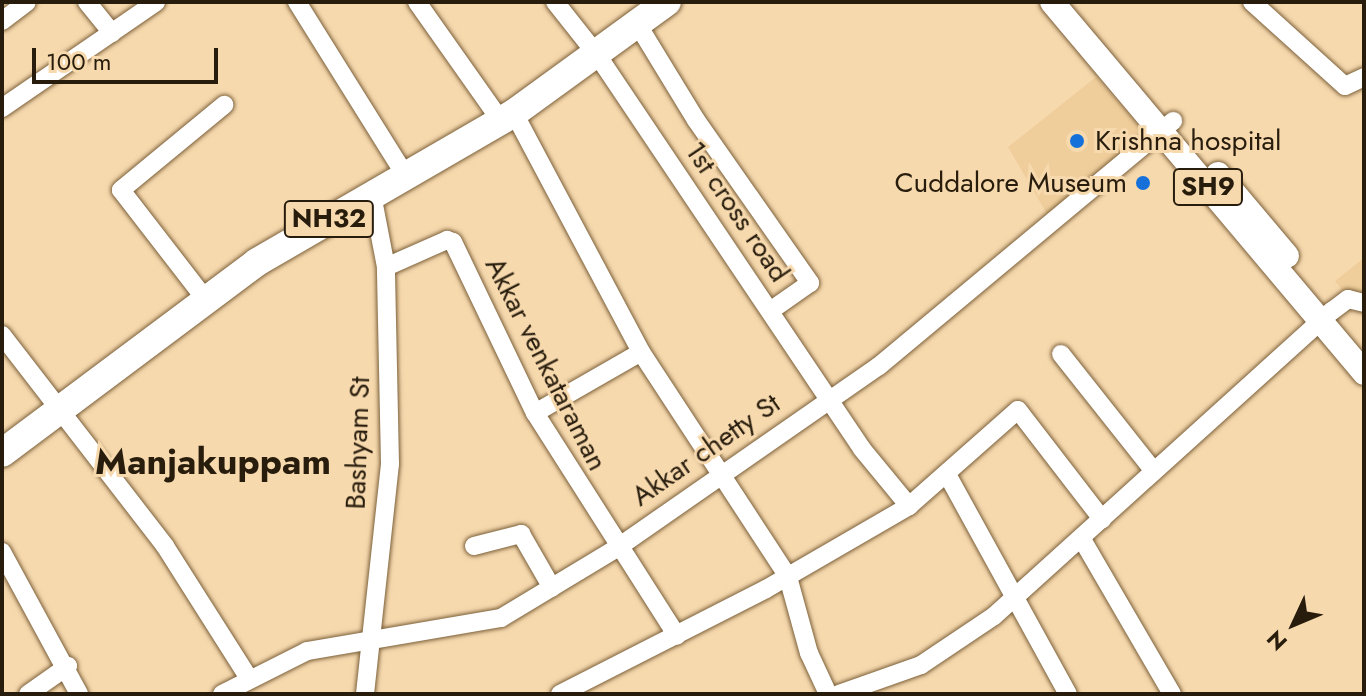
<!DOCTYPE html>
<style>
body{margin:0}
#map{position:relative;width:1366px;height:696px;overflow:hidden;background:#f7d9ae;font-family:Jost,sans-serif}
div>[style]{position:absolute}
.built>*{inset:0;background:#f0ce9c}
.roads{filter:drop-shadow(0 0 2px #7b603a) drop-shadow(0 0 2px #7b603a)}
.minor>*{height:18px;margin:-9px;padding:0 9px;transform-origin:9px;border-radius:9px;background:#fff}
.major>*{height:24px;margin:-12px;padding:0 12px;transform-origin:12px;border-radius:12px;background:#fff}
.highway>*{height:28px;margin:-14px;padding:0 14px;transform-origin:14px;border-radius:14px;background:#fff}
.dots>*{width:22px;height:22px;translate:-50% -50%;box-sizing:border-box;border:4px solid #f7d9ae;border-radius:50%}
span{translate:-50% -50%;white-space:nowrap;text-align:center;line-height:1.15;-webkit-text-stroke:6px #f7d9ae;paint-order:stroke}
.shield-label span{padding:2px 6px;background:#f7d9ae;border:2px solid;border-radius:6px;-webkit-text-stroke-width:0}
.shield-label{font-size:26px;color:#281d0d;font-weight:700}
.poi-label{font-size:28px;color:#281d0d}
.left{translate:0 -50%;text-align:left}
.right{translate:-100% -50%;text-align:right}
.street-label{font-size:28px;color:#281d0d}
.district-label{font-size:36px;color:#281d0d;font-weight:700}
.frame{position:absolute;inset:0;border:4px solid #281d0d;pointer-events:none}
.north{position:absolute;left:1254px;top:584px;width:80px;height:80px;-webkit-text-stroke:6px #f7d9ae;paint-order:stroke;rotate:226deg;font-size:22px;font-weight:700;line-height:32px;text-align:center;color:#281d0d}
.north::after{content:'';display:block;margin:auto;width:28px;height:36px;background:#281d0d;clip-path:polygon(50% 0,100% 100%,50% 72%,0 100%)}
.scale{position:absolute;left:32px;top:48px;width:186px;height:36px;box-sizing:border-box;border:4px solid #281d0d;border-top:0;padding-left:10px;font-size:24px;line-height:28px;white-space:nowrap;color:#281d0d;-webkit-text-stroke:6px #f7d9ae;paint-order:stroke}
</style>
<div id="map">
<div class="built">
<div style="clip-path:polygon(1096px 77px,1146px 134px,1047px 214px,1008px 147px)"></div>
<div style="clip-path:polygon(1364px 258px,1364px 317px,1335px 281px)"></div>
</div>
<div class="roads">
<div class="minor">
<div style="left:87px;top:2px;width:40px;rotate:51deg"></div>
<div style="left:297px;top:2px;width:204px;rotate:58deg"></div>
<div style="left:417px;top:2px;width:146px;rotate:54.8deg"></div>
<div style="left:555px;top:2px;width:69px;rotate:51.5deg"></div>
<div style="left:598px;top:56px;width:473px;rotate:56.1deg"></div>
<div style="left:862px;top:449px;width:74px;rotate:50.5deg"></div>
<div style="left:1252px;top:2px;width:125px;rotate:42.1deg"></div>
<div style="left:1345px;top:86px;width:21px;rotate:-25deg"></div>
<div style="left:2px;top:21px;width:31px;rotate:-37deg"></div>
<div style="left:638px;top:25px;width:111px;rotate:58.6deg"></div>
<div style="left:696px;top:120px;width:199px;rotate:55deg"></div>
<div style="left:810px;top:283px;width:49px;rotate:145deg"></div>
<div style="left:2px;top:108px;width:187px;rotate:-34.5deg"></div>
<div style="left:514px;top:113px;width:271px;rotate:62deg"></div>
<div style="left:641px;top:352px;width:269px;rotate:56.8deg"></div>
<div style="left:788px;top:577px;width:79px;rotate:74.6deg"></div>
<div style="left:809px;top:653px;width:45px;rotate:65.1deg"></div>
<div style="left:386px;top:267px;width:67px;rotate:-23.9deg"></div>
<div style="left:447px;top:240px;width:6px;rotate:18deg"></div>
<div style="left:453px;top:242px;width:190px;rotate:64.4deg"></div>
<div style="left:535px;top:413px;width:264px;rotate:57.5deg"></div>
<div style="left:206px;top:300px;width:139px;rotate:-127.7deg"></div>
<div style="left:121px;top:190px;width:134px;rotate:-39.5deg"></div>
<div style="left:2px;top:335px;width:267px;rotate:52.3deg"></div>
<div style="left:165px;top:546px;width:155px;rotate:57.6deg"></div>
<div style="left:1061px;top:354px;width:147px;rotate:51.6deg"></div>
<div style="left:535px;top:413px;width:122px;rotate:-29.9deg"></div>
<div style="left:948px;top:476px;width:249px;rotate:61.2deg"></div>
<div style="left:1083px;top:541px;width:177px;rotate:59.8deg"></div>
<div style="left:474px;top:546px;width:49px;rotate:-14.3deg"></div>
<div style="left:521px;top:534px;width:62px;rotate:60.1deg"></div>
<div style="left:2px;top:552px;width:162px;rotate:61.5deg"></div>
<div style="left:28px;top:694px;width:49px;rotate:-35deg"></div>
<div style="left:222px;top:694px;width:95px;rotate:-26.8deg"></div>
<div style="left:307px;top:651px;width:197px;rotate:-9.7deg"></div>
<div style="left:501px;top:618px;width:135px;rotate:-31.1deg"></div>
<div style="left:617px;top:548px;width:319px;rotate:-34.8deg"></div>
<div style="left:879px;top:366px;width:383px;rotate:-39.8deg"></div>
<div style="left:365px;top:694px;width:231px;rotate:-83.8deg"></div>
<div style="left:390px;top:464px;width:197px;rotate:-91.2deg"></div>
<div style="left:386px;top:267px;width:74px;rotate:-100.9deg"></div>
<div style="left:560px;top:694px;width:231px;rotate:-27deg"></div>
<div style="left:766px;top:589px;width:165px;rotate:-30.1deg"></div>
<div style="left:909px;top:506px;width:145px;rotate:-41.4deg"></div>
<div style="left:1018px;top:410px;width:138px;rotate:52.4deg"></div>
<div style="left:839px;top:694px;width:87px;rotate:-19.5deg"></div>
<div style="left:921px;top:665px;width:88px;rotate:-33.9deg"></div>
<div style="left:994px;top:616px;width:455px;rotate:-42.1deg"></div>
<div style="left:1332px;top:311px;width:20px;rotate:-37deg"></div>
<div style="left:1348px;top:299px;width:16px;rotate:14deg"></div>
</div>
<div class="major">
<div style="left:1052px;top:2px;width:485px;rotate:49.9deg"></div>
<div style="left:1218px;top:174px;width:107px;rotate:49.9deg"></div>
</div>
<div class="highway">
<div style="left:2px;top:453px;width:319px;rotate:-36.8deg"></div>
<div style="left:257px;top:262px;width:297px;rotate:-30.1deg"></div>
<div style="left:514px;top:113px;width:189px;rotate:-36deg"></div>
</div>
</div>
<div class="dots">
<div style="left:1077px;top:141px;background:#1670da"></div>
<div style="left:1143px;top:183px;background:#1670da"></div>
</div>
<div class="shield-label">
<span style="left:1208px;top:187px">SH9</span>
<span style="left:329px;top:219px">NH32</span>
</div>
<div class="poi-label">
<span class="left" style="left:1095px;top:141px">Krishna hospital</span>
<span class="right" style="left:1127px;top:183px">Cuddalore Museum</span>
</div>
<div class="street-label">
<span style="left:737px;top:212px;rotate:56deg">1st cross road</span>
<span style="left:546px;top:364px;rotate:63deg">Akkar venkataraman</span>
<span style="left:358px;top:443px;rotate:-88deg">Bashyam St</span>
<span style="left:706px;top:450px;rotate:-35deg">Akkar chetty St</span>
</div>
<div class="district-label">
<span style="left:213px;top:462px">Manjakuppam</span>
</div>
<div class="frame"></div>
<div class="north">N</div>
<div class="scale">100 m</div>
</div>
